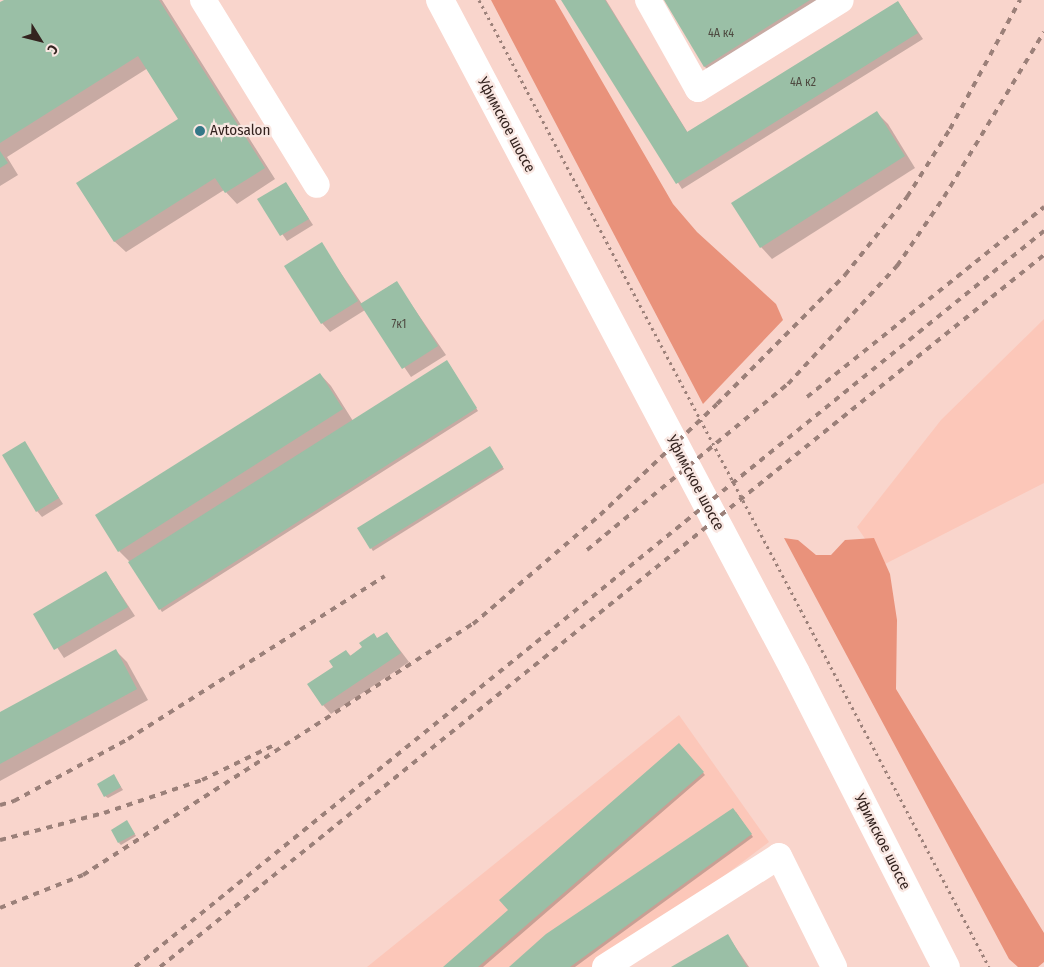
<!DOCTYPE html>
<meta charset="utf-8">
<style>
body{margin:0}
#map{position:relative;width:1044px;height:967px;overflow:hidden;background:#f9d5cc;font-family:"Fira Sans Condensed",sans-serif}
div>[style]{position:absolute}
.built>*{inset:0;background:#fcc7b9}
.forest>*{inset:0;background:#e9927b}
.shadow>*{inset:0;background:#0003}
.building>*{inset:0;background:#9abfa6}
.path>*{height:3px;margin-top:-1.5px;transform-origin:0;background:repeating-linear-gradient(90deg,#9c817a 0 2.5px,transparent 0 6.5px)}
.minor>*{height:26px;margin:-13px;padding:0 13px;transform-origin:13px;border-radius:13px;background:#fff}
.major>*{height:28px;margin:-14px;padding:0 14px;transform-origin:14px;border-radius:14px;background:#fff}
.rail>*{height:4px;margin-top:-2px;transform-origin:0;background:repeating-linear-gradient(90deg,#9b8079 0 6px,transparent 0 12px)}
.dots>*{width:14px;height:14px;translate:-50% -50%;box-sizing:border-box;border:2px solid #f9e7e2;border-radius:50%}
span{translate:-50% -50%;white-space:nowrap;text-align:center;line-height:1.15;-webkit-text-stroke:4.5px #f9e7e2;paint-order:stroke}
.number-label{font-size:12px;color:#4e4a41}
.number-label span{-webkit-text-stroke-width:0}
.street-label{font-size:15px;color:#34231f}
.poi-label{font-size:15px;color:#34231f}
.left{translate:0 -50%;text-align:left}
.north{position:absolute;left:15px;top:15px;width:50px;height:50px;-webkit-text-stroke:4px #f9e7e2;paint-order:stroke;rotate:126deg;font-size:14px;font-weight:700;line-height:20px;text-align:center;color:#34231f}
.north::after{content:'';display:block;margin:auto;width:18px;height:22px;background:#34231f;clip-path:polygon(50% 0,100% 100%,50% 72%,0 100%)}
</style>
<div id="map">
<div class="built">
<div style="clip-path:polygon(1044px 319px,1044px 483px,883px 565px,857px 527px,941px 420px)"></div>
<div style="clip-path:polygon(679px 715px,769px 842px,603px 967px,367px 967px)"></div>
</div>
<div class="forest">
<div style="clip-path:polygon(491px 0,555px 0,673px 204px,697px 232px,776px 304px,783px 320px,703px 404px)"></div>
<div style="clip-path:polygon(784px 538px,798px 540px,816px 555px,831px 555px,845px 540px,874px 538px,890px 574px,897px 620px,896px 689px,1044px 933px,1044px 962px,1038px 967px,1018px 967px,1009px 959px)"></div>
</div>
<div class="shadow">
<div style="clip-path:polygon(6px 0,162px 0,275px 179px,237px 204px,224px 190px,126px 252px,114px 241px,180px 119px,148px 68px,7px 157px,18px 175px,0 186px,0 4px)"></div>
<div style="clip-path:polygon(563px 0,606px 0,688px 133px,898px 2px,923px 39px,682px 189px)"></div>
<div style="clip-path:polygon(665px 0,839px 0,716px 78px,705px 67px)"></div>
<div style="clip-path:polygon(876px 112px,888px 124px,915px 168px,772px 259px,761px 247px)"></div>
<div style="clip-path:polygon(286px 183px,313px 225px,287px 241px,259px 200px)"></div>
<div style="clip-path:polygon(321px 244px,362px 304px,396px 282px,446px 355px,411px 377px,365px 310px,330px 332px,322px 323px)"></div>
<div style="clip-path:polygon(449px 364px,478px 411px,162px 612px,130px 562px,119px 551px,320px 374px,331px 386px,353px 421px)"></div>
<div style="clip-path:polygon(24px 443px,63px 504px,42px 517px,37px 511px)"></div>
<div style="clip-path:polygon(490px 448px,504px 469px,373px 551px,371px 548px)"></div>
<div style="clip-path:polygon(106px 572px,135px 616px,64px 658px,35px 614px)"></div>
<div style="clip-path:polygon(387px 633px,409px 662px,331px 714px,323px 705px,334px 667px,346px 651px,351px 656px)"></div>
<div style="clip-path:polygon(116px 651px,127px 662px,148px 700px,0 781px,0 714px)"></div>
<div style="clip-path:polygon(679px 745px,705px 775px,483px 967px,445px 967px,510px 911px)"></div>
<div style="clip-path:polygon(114px 776px,123px 790px,108px 798px,105px 796px)"></div>
<div style="clip-path:polygon(736px 812px,753px 837px,575px 967px,511px 967px)"></div>
<div style="clip-path:polygon(127px 822px,136px 836px,121px 845px,119px 843px)"></div>
<div style="clip-path:polygon(728px 936px,749px 967px,673px 967px)"></div>
</div>
<div class="building">
<div style="clip-path:polygon(4px 0,159px 0,265px 168px,225px 193px,215px 178px,114px 242px,76px 183px,178px 119px,138px 56px,0 143px,0 2px)"></div>
<div style="clip-path:polygon(561px 0,605px 0,687px 132px,898px 1px,918px 33px,676px 184px)"></div>
<div style="clip-path:polygon(664px 0,810px 0,704px 67px)"></div>
<div style="clip-path:polygon(877px 111px,905px 156px,760px 248px,731px 203px)"></div>
<div style="clip-path:polygon(0 151px,8px 163px,0 168px)"></div>
<div style="clip-path:polygon(286px 182px,309px 219px,280px 236px,257px 199px)"></div>
<div style="clip-path:polygon(322px 242px,358px 301px,321px 324px,284px 266px)"></div>
<div style="clip-path:polygon(397px 281px,438px 346px,402px 369px,360px 304px)"></div>
<div style="clip-path:polygon(447px 360px,477px 408px,159px 610px,128px 562px)"></div>
<div style="clip-path:polygon(320px 373px,343px 409px,118px 552px,95px 515px)"></div>
<div style="clip-path:polygon(25px 441px,59px 498px,36px 512px,2px 455px)"></div>
<div style="clip-path:polygon(490px 446px,503px 467px,370px 549px,357px 528px)"></div>
<div style="clip-path:polygon(106px 571px,128px 607px,54px 650px,33px 614px)"></div>
<div style="clip-path:polygon(387px 632px,401px 653px,322px 706px,307px 684px,333px 667px,329px 661px,346px 650px,350px 656px,362px 647px,359px 643px,374px 633px,377px 638px)"></div>
<div style="clip-path:polygon(116px 649px,137px 689px,0 764px,0 712px)"></div>
<div style="clip-path:polygon(679px 743px,704px 772px,478px 967px,443px 967px,508px 910px,499px 900px)"></div>
<div style="clip-path:polygon(114px 774px,121px 787px,104px 797px,97px 784px)"></div>
<div style="clip-path:polygon(733px 808px,752px 834px,570px 967px,509px 967px,546px 934px)"></div>
<div style="clip-path:polygon(127px 820px,135px 834px,118px 843px,111px 830px)"></div>
<div style="clip-path:polygon(728px 934px,747px 967px,671px 967px)"></div>
</div>
<div class="path">
<div style="left:479px;top:0;width:1093px;rotate:62.19deg"></div>
</div>
<div class="minor">
<div style="left:203px;top:0;width:217px;rotate:58.4deg"></div>
<div style="left:648px;top:0;width:102px;rotate:60.7deg"></div>
<div style="left:698px;top:89px;width:168px;rotate:-31.9deg"></div>
<div style="left:605px;top:967px;width:206px;rotate:-32.5deg"></div>
<div style="left:779px;top:856px;width:124px;rotate:63.6deg"></div>
</div>
<div class="major">
<div style="left:440px;top:0;width:761px;rotate:62.12deg"></div>
<div style="left:796px;top:673px;width:330px;rotate:63deg"></div>
</div>
<div class="rail">
<div style="left:807px;top:397px;width:304px;rotate:-38.7deg"></div>
<div style="left:587px;top:550px;width:261px;rotate:-39.6deg"></div>
<div style="left:788px;top:384px;width:161px;rotate:-47.3deg"></div>
<div style="left:897px;top:266px;width:83px;rotate:-55.7deg"></div>
<div style="left:944px;top:197px;width:193px;rotate:-58.8deg"></div>
<div style="left:0;top:805px;width:15px;rotate:-16deg"></div>
<div style="left:14px;top:801px;width:130px;rotate:-28.5deg"></div>
<div style="left:128px;top:739px;width:304px;rotate:-32.4deg"></div>
<div style="left:0;top:840px;width:107px;rotate:-14.6deg"></div>
<div style="left:104px;top:813px;width:103px;rotate:-18.6deg"></div>
<div style="left:202px;top:780px;width:78px;rotate:-25.9deg"></div>
<div style="left:0;top:908px;width:89px;rotate:-21.7deg"></div>
<div style="left:83px;top:875px;width:464px;rotate:-32.8deg"></div>
<div style="left:473px;top:624px;width:167px;rotate:-40.6deg"></div>
<div style="left:600px;top:515px;width:161px;rotate:-43.5deg"></div>
<div style="left:717px;top:404px;width:182px;rotate:-45.2deg"></div>
<div style="left:845px;top:275px;width:100px;rotate:-51.5deg"></div>
<div style="left:907px;top:197px;width:80px;rotate:-57.7deg"></div>
<div style="left:950px;top:129px;width:147px;rotate:-61.5deg"></div>
<div style="left:135px;top:967px;width:1170px;rotate:-39deg"></div>
<div style="left:160px;top:967px;width:1135px;rotate:-38.85deg"></div>
</div>
<div class="dots">
<div style="left:200px;top:131px;background:#347787"></div>
</div>
<div class="number-label">
<span style="left:721px;top:34px">4А к4</span>
<span style="left:803px;top:83px">4А к2</span>
<span style="left:399px;top:325px">7к1</span>
</div>
<div class="street-label">
<span style="left:506px;top:125px;rotate:62deg">Уфимское шоссе</span>
<span style="left:695px;top:483px;rotate:62deg">Уфимское шоссе</span>
<span style="left:882px;top:842px;rotate:63deg">Уфимское шоссе</span>
</div>
<div class="poi-label">
<span class="left" style="left:210px;top:131px">Avtosalon</span>
</div>
<div class="north">С</div>
</div>
